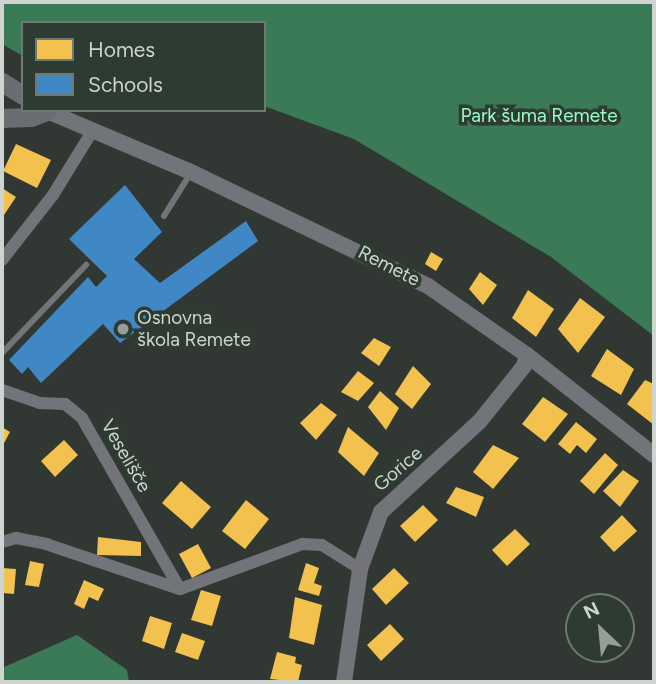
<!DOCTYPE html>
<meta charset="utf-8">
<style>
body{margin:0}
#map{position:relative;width:656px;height:684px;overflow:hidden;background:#313834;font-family:Figtree,sans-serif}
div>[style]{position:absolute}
.forest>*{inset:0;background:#3b7a57}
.homes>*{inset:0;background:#f2c14e}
.schools>*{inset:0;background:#3f88c5}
.service>*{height:6px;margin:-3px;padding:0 3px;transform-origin:3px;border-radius:3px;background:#72747a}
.minor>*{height:12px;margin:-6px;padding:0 6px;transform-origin:6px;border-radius:6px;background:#72747a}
.tertiary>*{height:16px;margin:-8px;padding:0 8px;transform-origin:8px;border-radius:8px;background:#72747a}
.secondary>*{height:19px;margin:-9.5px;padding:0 9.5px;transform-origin:9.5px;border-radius:9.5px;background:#6a6e72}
.dots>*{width:19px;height:19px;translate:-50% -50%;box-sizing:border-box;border:4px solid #2e3b33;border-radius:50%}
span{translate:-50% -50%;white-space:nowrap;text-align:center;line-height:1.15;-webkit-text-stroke:7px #2e3b33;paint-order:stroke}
.park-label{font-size:19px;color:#98fcc2}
.street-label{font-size:19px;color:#ced5d0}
.poi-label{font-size:19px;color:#ced5d0}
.left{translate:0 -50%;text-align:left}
.frame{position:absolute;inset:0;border:4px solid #ced5d0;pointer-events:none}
.legend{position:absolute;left:21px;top:21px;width:245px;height:91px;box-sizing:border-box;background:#2e3b33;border:2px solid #6e7972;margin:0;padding:9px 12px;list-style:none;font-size:21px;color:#ced5d0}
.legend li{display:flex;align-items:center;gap:14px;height:35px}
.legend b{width:35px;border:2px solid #6e7972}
.north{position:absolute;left:565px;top:593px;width:70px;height:70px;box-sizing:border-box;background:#2e3b33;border:2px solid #6e7972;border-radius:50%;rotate:334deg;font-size:19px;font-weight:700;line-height:28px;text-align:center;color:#ced5d0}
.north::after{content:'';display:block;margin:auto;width:24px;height:32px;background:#979e99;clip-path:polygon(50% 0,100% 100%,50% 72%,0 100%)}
</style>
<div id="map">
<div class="forest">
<div style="clip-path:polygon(2px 2px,654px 2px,654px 336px,551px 257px,354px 139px,264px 106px,264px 23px,23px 23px,23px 56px,2px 44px)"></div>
<div style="clip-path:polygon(77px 635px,127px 670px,129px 682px,2px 682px,2px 668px)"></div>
</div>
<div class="homes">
<div style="clip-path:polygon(16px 144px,51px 160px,37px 188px,3px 171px)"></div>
<div style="clip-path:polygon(2px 188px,16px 197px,2px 218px)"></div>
<div style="clip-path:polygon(431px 252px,443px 259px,436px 271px,425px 264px)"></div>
<div style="clip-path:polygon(480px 272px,497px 285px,483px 305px,469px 289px)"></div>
<div style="clip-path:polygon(528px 290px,554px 309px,536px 337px,512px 318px)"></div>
<div style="clip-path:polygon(580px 298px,605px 317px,578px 353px,558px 329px)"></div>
<div style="clip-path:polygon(374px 338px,391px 347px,379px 366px,361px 353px)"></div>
<div style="clip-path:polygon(607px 349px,634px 369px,621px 395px,591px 376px)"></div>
<div style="clip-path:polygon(413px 366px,431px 384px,412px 409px,395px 394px)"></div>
<div style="clip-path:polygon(358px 371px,374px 383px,358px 401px,341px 392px)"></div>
<div style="clip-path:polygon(645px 380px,654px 384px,654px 425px,627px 404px)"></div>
<div style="clip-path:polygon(380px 391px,399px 408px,386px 430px,368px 407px)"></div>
<div style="clip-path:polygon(543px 397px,568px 414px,545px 442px,522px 424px)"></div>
<div style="clip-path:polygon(321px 403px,337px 415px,316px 440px,300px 423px)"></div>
<div style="clip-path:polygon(576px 422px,597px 439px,586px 453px,577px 445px,570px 454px,558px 444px)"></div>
<div style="clip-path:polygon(2px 427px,10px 432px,2px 447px)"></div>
<div style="clip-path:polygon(348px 427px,379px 453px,364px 476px,338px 452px)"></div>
<div style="clip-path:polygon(64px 440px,78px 455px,55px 477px,41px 461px)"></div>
<div style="clip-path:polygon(493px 445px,519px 458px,493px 489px,473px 472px)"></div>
<div style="clip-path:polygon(605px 453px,618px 465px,594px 494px,580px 481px)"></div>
<div style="clip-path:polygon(623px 470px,639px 481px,620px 507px,603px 491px)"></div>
<div style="clip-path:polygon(181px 481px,211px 507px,192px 529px,162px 503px)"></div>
<div style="clip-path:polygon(456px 487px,484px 497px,476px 517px,446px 503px)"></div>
<div style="clip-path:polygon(246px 500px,269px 519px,245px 549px,222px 531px)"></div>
<div style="clip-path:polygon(423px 505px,438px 520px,415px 542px,400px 526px)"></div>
<div style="clip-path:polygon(622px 515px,637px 531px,614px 552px,600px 537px)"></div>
<div style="clip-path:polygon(515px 529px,530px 544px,507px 566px,492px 550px)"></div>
<div style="clip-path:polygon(98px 537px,141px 542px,141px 556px,97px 555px)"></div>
<div style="clip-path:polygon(198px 544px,211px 568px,192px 578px,179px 554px)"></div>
<div style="clip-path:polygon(30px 561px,44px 564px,39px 587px,25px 585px)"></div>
<div style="clip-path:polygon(306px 563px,319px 568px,314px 583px,322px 586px,319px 596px,298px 590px)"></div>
<div style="clip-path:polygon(2px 568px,16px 569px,14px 594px,2px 593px)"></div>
<div style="clip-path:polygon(394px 568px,409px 583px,386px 605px,372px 589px)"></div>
<div style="clip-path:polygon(84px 580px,104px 589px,98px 601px,89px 597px,84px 609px,74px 604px)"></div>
<div style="clip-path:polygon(201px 590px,221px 596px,212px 626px,191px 620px)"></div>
<div style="clip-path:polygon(295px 597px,322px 605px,314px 645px,289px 638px)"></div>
<div style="clip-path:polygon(150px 616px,172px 623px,164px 649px,142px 641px)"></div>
<div style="clip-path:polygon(390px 624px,404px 639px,381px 661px,367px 645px)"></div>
<div style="clip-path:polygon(182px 633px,205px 641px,198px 660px,175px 652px)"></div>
<div style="clip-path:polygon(277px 652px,296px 657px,295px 663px,302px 665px,298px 682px,270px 679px)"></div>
</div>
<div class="schools">
<div style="clip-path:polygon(125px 185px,162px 232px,134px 259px,160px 283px,246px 221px,258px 241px,120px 343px,103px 324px,41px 383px,28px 367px,22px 374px,9px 360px,88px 277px,96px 287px,107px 276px,69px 239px)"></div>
</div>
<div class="service">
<div style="left:164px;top:216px;width:49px;rotate:-58.2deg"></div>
<div style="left:2px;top:353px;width:122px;rotate:-46.3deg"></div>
</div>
<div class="minor">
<div style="left:2px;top:260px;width:83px;rotate:-51.9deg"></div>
<div style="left:53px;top:195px;width:76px;rotate:-58.4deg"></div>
<div style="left:2px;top:390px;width:39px;rotate:19deg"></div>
<div style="left:39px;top:403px;width:26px;rotate:2deg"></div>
<div style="left:65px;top:404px;width:22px;rotate:39deg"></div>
<div style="left:82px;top:418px;width:197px;rotate:60.2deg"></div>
<div style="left:2px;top:542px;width:15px;rotate:-16deg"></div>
<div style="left:16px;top:538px;width:31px;rotate:11deg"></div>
<div style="left:46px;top:544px;width:141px;rotate:18.6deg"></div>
<div style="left:180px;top:589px;width:130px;rotate:-20.2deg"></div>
<div style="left:302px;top:544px;width:20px;rotate:3deg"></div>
<div style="left:322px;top:545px;width:45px;rotate:32.3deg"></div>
</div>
<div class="tertiary">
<div style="left:47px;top:111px;width:156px;rotate:23deg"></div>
<div style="left:191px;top:172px;width:263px;rotate:25.7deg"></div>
<div style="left:428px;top:286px;width:121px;rotate:34.9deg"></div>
<div style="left:527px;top:355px;width:162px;rotate:38.2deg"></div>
<div style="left:344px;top:682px;width:114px;rotate:-81.9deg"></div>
<div style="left:360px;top:569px;width:61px;rotate:-69.8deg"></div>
<div style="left:381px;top:512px;width:134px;rotate:-42.6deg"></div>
<div style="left:480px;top:421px;width:70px;rotate:-51.3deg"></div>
<div style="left:524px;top:366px;width:11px;rotate:-75deg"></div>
</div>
<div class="secondary">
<div style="left:2px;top:82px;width:25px;rotate:32deg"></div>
<div style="left:2px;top:118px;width:29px;rotate:-2deg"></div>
<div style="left:31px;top:117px;width:17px;rotate:-21deg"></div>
</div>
<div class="dots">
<div style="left:123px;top:329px;background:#979e99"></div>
</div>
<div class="park-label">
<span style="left:539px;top:116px">Park šuma Remete</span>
</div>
<div class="street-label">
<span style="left:389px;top:266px;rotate:27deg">Remete</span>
<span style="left:126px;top:456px;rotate:60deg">Veselišče</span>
<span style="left:398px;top:469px;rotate:-41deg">Gorice</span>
</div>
<div class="poi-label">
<span class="left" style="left:137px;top:329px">Osnovna<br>škola Remete</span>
</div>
<div class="frame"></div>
<ul class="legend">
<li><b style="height:19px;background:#f2c14e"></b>Homes</li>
<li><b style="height:19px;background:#3f88c5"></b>Schools</li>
</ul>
<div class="north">N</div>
</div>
